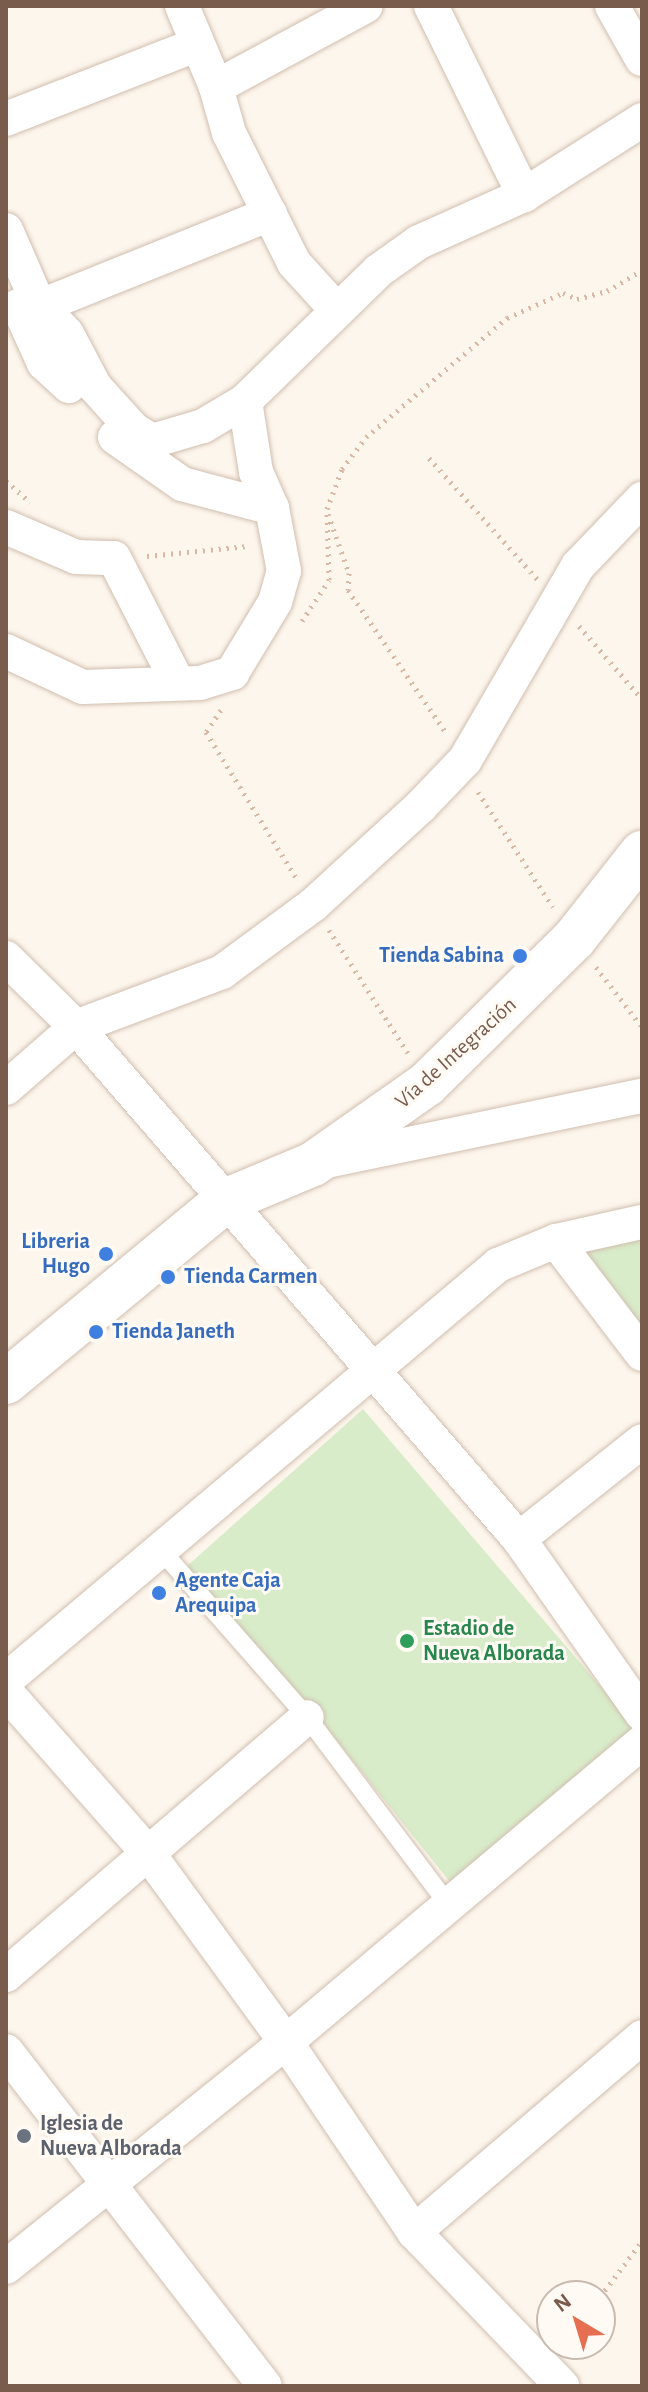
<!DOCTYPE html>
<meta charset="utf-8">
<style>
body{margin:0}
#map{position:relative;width:648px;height:2392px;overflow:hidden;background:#fdf6ec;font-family:"Alegreya Sans",sans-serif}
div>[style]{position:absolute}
.green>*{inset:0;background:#d8ecc9}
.path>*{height:5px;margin-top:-2.5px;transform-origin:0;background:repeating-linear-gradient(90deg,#d9b8a5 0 2px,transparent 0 8px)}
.roads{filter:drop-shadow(0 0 2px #d1beb0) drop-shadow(0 0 2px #d1beb0)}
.lane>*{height:18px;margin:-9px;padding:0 9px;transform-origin:9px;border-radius:9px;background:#fff}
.street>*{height:34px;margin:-17px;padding:0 17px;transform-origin:17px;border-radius:17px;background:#fff}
.secondary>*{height:44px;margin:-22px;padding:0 22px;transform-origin:22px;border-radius:22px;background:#fff}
.dots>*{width:22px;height:22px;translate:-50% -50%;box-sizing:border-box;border:4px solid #fffaf3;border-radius:50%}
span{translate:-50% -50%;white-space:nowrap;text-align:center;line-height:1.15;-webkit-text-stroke:6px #fffaf3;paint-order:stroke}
.shop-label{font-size:22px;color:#366cbe;font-weight:700}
.right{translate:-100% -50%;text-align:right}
.left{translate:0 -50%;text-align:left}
.street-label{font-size:22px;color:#7a5c4d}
.leisure-label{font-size:22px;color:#27864d;font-weight:700}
.worship-label{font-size:22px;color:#5b616d;font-weight:700}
.frame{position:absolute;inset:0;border:8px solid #7a5c4d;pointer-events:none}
.north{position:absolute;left:536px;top:2280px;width:80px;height:80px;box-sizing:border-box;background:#fffaf3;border:2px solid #cabbb1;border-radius:50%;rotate:322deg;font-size:22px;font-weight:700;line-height:32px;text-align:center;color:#7a5c4d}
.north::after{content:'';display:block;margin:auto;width:28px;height:36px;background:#e76f51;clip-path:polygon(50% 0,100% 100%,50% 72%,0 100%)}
</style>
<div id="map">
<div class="green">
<div style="clip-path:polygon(642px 1235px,642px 1332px,580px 1247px)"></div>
<div style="clip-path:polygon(363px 1409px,636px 1728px,450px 1882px,317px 1716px,186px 1567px)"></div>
</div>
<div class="path">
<div style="left:429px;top:458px;width:164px;rotate:48.2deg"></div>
<div style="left:6px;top:481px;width:32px;rotate:41deg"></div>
<div style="left:328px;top:514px;width:63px;rotate:70.4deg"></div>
<div style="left:349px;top:573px;width:17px;rotate:93deg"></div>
<div style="left:348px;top:590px;width:175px;rotate:55.5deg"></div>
<div style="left:147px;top:556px;width:101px;rotate:-5.7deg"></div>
<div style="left:302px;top:621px;width:49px;rotate:-56.6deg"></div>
<div style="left:329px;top:580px;width:71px;rotate:-91.6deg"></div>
<div style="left:327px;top:509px;width:43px;rotate:-69.4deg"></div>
<div style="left:342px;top:469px;width:40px;rotate:-53deg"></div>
<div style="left:366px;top:437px;width:185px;rotate:-40.2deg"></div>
<div style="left:507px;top:318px;width:61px;rotate:-24.1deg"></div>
<div style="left:563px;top:293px;width:15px;rotate:23deg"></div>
<div style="left:577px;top:299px;width:31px;rotate:-15deg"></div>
<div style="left:607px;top:291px;width:41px;rotate:-31deg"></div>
<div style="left:579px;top:626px;width:96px;rotate:49.2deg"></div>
<div style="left:221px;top:710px;width:27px;rotate:124deg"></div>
<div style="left:206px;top:732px;width:175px;rotate:58.3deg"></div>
<div style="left:478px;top:792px;width:137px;rotate:56.9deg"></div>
<div style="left:329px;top:930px;width:146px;rotate:57.3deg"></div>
<div style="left:596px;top:967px;width:76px;rotate:52.5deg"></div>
<div style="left:600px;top:2297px;width:70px;rotate:-53.1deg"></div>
<div style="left:575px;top:2358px;width:15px;rotate:-67deg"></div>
</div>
<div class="roads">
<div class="lane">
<div style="left:160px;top:1549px;width:223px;rotate:48.8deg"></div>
<div style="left:307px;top:1717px;width:234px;rotate:53deg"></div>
</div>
<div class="street">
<div style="left:182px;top:6px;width:88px;rotate:67.2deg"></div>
<div style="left:216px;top:87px;width:48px;rotate:74.2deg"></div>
<div style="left:229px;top:133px;width:145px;rotate:63.4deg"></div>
<div style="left:294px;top:263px;width:61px;rotate:47.7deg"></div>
<div style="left:431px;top:6px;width:211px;rotate:63.8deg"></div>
<div style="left:612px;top:6px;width:61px;rotate:60.5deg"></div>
<div style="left:216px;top:87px;width:170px;rotate:-28.4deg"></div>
<div style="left:6px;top:119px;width:204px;rotate:-21.3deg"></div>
<div style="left:6px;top:230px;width:105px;rotate:66.4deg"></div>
<div style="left:18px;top:306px;width:63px;rotate:65.5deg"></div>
<div style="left:44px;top:363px;width:34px;rotate:43deg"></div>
<div style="left:245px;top:401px;width:49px;rotate:149.2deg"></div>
<div style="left:203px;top:426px;width:53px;rotate:163.6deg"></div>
<div style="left:152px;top:441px;width:22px;rotate:-148deg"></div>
<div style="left:133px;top:429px;width:57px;rotate:-132.1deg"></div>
<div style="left:95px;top:387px;width:60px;rotate:-117.8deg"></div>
<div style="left:67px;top:334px;width:38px;rotate:-133deg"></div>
<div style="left:41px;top:306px;width:247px;rotate:-21.9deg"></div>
<div style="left:115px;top:437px;width:82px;rotate:35deg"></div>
<div style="left:182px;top:484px;width:93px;rotate:14.9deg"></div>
<div style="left:6px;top:527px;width:76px;rotate:23.2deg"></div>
<div style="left:76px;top:557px;width:38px;rotate:2deg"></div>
<div style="left:114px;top:558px;width:140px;rotate:62.9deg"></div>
<div style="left:6px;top:651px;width:85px;rotate:25.1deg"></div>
<div style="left:83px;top:687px;width:117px;rotate:-2deg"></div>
<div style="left:200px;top:683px;width:34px;rotate:-17deg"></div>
<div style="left:232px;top:673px;width:83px;rotate:-58.8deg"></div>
<div style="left:275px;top:602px;width:32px;rotate:-74deg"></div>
<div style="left:284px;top:571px;width:64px;rotate:-100.8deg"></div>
<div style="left:272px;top:508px;width:39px;rotate:-114deg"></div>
<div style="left:256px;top:472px;width:72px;rotate:-98.8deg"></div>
<div style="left:245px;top:401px;width:186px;rotate:-44.3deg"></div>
<div style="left:378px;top:271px;width:50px;rotate:-35.3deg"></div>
<div style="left:419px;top:242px;width:115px;rotate:-24.1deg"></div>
<div style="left:524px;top:195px;width:140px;rotate:-32.4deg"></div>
<div style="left:6px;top:958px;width:98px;rotate:44.6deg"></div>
<div style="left:76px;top:1027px;width:677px;rotate:49.13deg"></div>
<div style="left:519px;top:1539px;width:214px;rotate:54.9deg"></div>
<div style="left:6px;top:1088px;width:93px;rotate:-41.1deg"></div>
<div style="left:76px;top:1027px;width:156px;rotate:-20.6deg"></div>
<div style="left:222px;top:972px;width:113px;rotate:-36.4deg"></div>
<div style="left:313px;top:905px;width:147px;rotate:-42.5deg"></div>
<div style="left:421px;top:806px;width:64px;rotate:-46.3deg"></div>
<div style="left:465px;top:760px;width:225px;rotate:-59.8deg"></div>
<div style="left:578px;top:566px;width:93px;rotate:-46.3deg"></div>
<div style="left:322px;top:1162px;width:327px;rotate:-11.7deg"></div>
<div style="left:556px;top:1241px;width:142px;rotate:52.7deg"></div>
<div style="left:519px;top:1539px;width:157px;rotate:-38.5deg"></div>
<div style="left:6px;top:1680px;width:644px;rotate:-40.15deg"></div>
<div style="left:498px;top:1265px;width:63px;rotate:-22.5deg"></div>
<div style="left:556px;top:1241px;width:88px;rotate:-12.5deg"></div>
<div style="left:6px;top:1692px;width:215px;rotate:48.6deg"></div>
<div style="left:148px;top:1853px;width:234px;rotate:53.9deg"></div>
<div style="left:286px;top:2042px;width:229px;rotate:56deg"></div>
<div style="left:414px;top:2232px;width:214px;rotate:46.1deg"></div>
<div style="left:6px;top:1975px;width:396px;rotate:-40.6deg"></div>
<div style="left:6px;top:2051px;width:423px;rotate:52.3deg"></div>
<div style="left:414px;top:2232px;width:300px;rotate:-40.5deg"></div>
<div style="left:6px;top:2267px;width:359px;rotate:-38.8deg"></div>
<div style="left:286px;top:2042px;width:466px;rotate:-40.1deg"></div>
</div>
<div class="secondary">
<div style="left:6px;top:1382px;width:284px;rotate:-39.6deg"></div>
<div style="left:225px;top:1201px;width:95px;rotate:-22.8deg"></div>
<div style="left:313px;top:1164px;width:139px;rotate:-35.1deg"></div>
<div style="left:427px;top:1084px;width:206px;rotate:-44.6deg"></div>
<div style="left:574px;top:939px;width:110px;rotate:-51.7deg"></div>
</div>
</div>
<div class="dots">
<div style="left:520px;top:956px;background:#3f7fe0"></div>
<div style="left:106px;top:1254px;background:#3f7fe0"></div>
<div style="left:168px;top:1277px;background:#3f7fe0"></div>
<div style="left:96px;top:1332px;background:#3f7fe0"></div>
<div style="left:159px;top:1593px;background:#3f7fe0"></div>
<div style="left:407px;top:1641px;background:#2e9e5b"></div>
<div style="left:24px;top:2136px;background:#6b7280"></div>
</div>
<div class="shop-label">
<span class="right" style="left:504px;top:956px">Tienda Sabina</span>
<span class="right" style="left:90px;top:1254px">Libreria<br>Hugo</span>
<span class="left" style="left:184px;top:1277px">Tienda Carmen</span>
<span class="left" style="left:112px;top:1332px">Tienda Janeth</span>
<span class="left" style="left:175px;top:1593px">Agente Caja<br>Arequipa</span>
</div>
<div class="street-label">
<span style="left:456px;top:1053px;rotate:-42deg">Vía de Integración</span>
</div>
<div class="leisure-label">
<span class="left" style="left:423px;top:1641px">Estadio de<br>Nueva Alborada</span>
</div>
<div class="worship-label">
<span class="left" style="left:40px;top:2136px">Iglesia de<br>Nueva Alborada</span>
</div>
<div class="frame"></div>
<div class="north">N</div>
</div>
